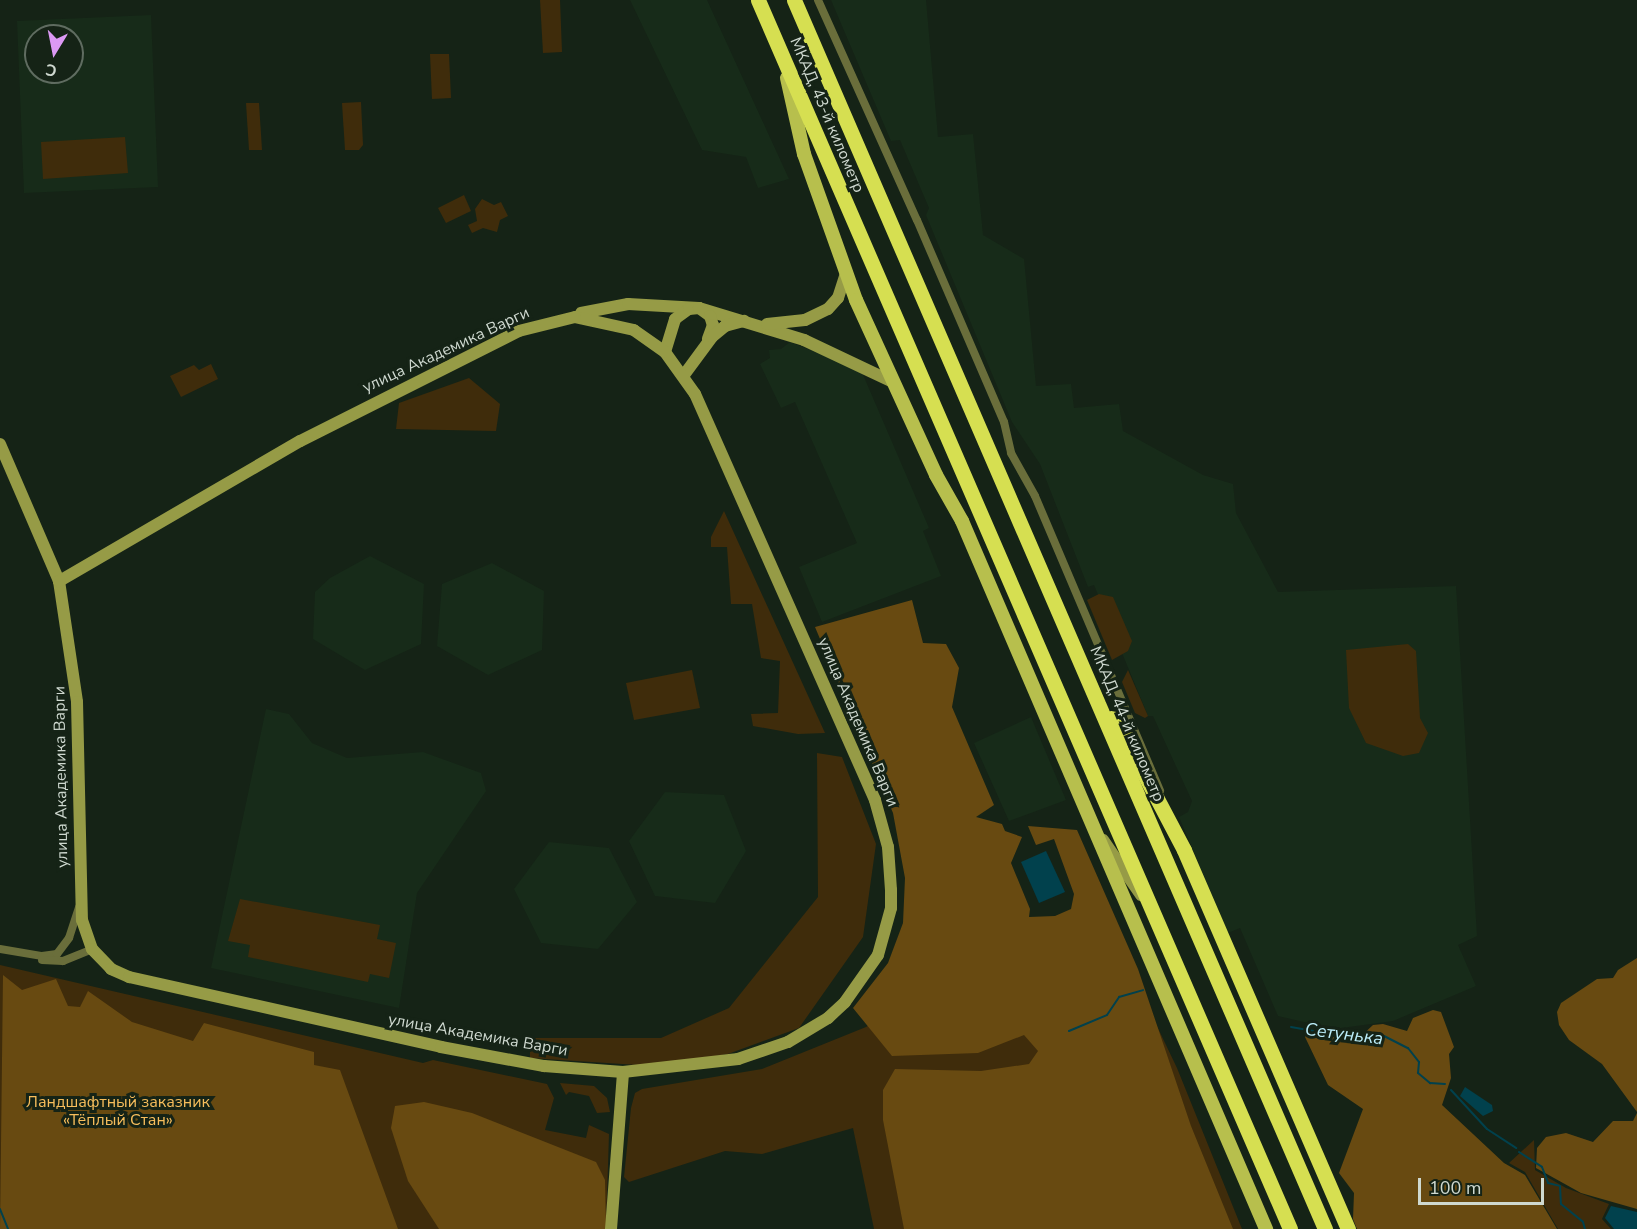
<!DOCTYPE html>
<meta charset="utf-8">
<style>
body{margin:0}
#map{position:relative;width:1637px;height:1229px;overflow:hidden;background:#152316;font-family:"Nunito Sans",sans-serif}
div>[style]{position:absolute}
.built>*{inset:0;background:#172b19}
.green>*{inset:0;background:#3f2c0b}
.forest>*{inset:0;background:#684a11}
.water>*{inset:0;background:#01414d}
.stream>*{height:2px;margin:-1px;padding:0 1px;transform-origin:1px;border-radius:1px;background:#01414d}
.street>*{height:8px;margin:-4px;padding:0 4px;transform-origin:4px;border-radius:4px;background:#6a6e3b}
.secondary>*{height:12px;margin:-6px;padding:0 6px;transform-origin:6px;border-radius:6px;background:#969b46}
.primary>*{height:14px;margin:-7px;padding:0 7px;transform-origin:7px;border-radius:7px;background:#b7bf4d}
.highway>*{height:15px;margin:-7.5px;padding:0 7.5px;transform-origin:7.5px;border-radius:7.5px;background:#d6df51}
span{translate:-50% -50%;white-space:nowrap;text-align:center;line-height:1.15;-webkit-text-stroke:6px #152316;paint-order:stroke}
.street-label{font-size:16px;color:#cfd9d0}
.park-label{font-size:16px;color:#f7be5c}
.water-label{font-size:18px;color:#bbecf8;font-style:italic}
.north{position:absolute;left:24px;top:24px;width:60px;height:60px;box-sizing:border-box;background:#152316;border:2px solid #5f6c60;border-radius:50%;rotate:190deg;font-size:16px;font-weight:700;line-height:24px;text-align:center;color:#cfd9d0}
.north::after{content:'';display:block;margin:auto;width:21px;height:27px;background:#dc99f4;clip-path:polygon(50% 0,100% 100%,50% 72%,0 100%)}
.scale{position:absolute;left:1418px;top:1178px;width:126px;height:27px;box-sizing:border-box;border:3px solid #cfd9d0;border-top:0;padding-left:8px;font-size:18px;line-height:21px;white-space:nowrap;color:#cfd9d0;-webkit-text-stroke:4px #152316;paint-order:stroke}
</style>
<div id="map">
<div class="built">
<div style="clip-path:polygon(630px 0,707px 0,789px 179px,758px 188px,746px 157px,702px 150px)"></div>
<div style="clip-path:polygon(831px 0,926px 0,938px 137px,973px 134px,983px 235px,1024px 259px,1036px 386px,1071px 384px,1074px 408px,1119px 404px,1123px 431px,1203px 475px,1233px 484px,1236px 513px,1278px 592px,1456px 586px,1477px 936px,1458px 945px,1476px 986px,1393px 1021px,1334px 1029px,1278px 1016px,1240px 928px,1228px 933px,1179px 817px,1188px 812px,1192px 801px,1153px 716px,1148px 716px,1094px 585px,1088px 587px,1040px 464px,1012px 422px,926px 215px,929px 208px,900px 140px,891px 141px)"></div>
<div style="clip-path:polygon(evenodd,151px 15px,158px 187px,24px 193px,17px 21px,151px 15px,36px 36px,72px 36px,72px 72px,36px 72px,36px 36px)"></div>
<div style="clip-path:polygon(790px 342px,861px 370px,929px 528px,923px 531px,941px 576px,822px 622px,799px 567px,857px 543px,795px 402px,781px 408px,760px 364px,770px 358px,769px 350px,781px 349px)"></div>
<div style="clip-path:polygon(370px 556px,424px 584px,421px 644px,365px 670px,313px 639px,315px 592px,330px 578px)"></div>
<div style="clip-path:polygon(492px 563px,544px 591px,542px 650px,488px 675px,437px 646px,442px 584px)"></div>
<div style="clip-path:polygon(266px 709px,289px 714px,312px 743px,347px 758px,423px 752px,481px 773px,486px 791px,417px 893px,399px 1008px,211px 968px)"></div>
<div style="clip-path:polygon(1031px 717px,1066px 800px,1009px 821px,974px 743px)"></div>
<div style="clip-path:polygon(665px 792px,724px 795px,746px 851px,715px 903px,655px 896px,629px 841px)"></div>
<div style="clip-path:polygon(549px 842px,609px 848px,637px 902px,598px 949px,541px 943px,514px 889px)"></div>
</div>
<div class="green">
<div style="clip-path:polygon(540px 0,560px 0,562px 52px,543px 53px)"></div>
<div style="clip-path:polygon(430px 54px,449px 54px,451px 98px,432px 99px)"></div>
<div style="clip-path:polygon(361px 102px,363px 145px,359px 150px,345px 150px,342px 103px)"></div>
<div style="clip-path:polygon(246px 103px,259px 103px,262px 150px,249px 150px)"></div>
<div style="clip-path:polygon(125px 137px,128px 173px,43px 179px,41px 142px)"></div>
<div style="clip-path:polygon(464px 195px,471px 211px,446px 223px,438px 208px)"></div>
<div style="clip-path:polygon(482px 199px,494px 205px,501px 202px,508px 216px,500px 220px,497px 232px,483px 228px,472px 233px,468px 225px,477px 221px,475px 209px)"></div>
<div style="clip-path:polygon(211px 364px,218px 379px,181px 397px,170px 376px,194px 365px,199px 370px)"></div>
<div style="clip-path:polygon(469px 378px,500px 404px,496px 431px,396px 429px,399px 403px)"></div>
<div style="clip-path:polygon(724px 511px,825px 733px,798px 734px,753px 726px,751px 714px,778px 713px,780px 661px,761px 658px,752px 604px,731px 604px,727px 547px,711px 547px,711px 537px)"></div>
<div style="clip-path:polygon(1099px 594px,1113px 597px,1132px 641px,1128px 651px,1112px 660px,1087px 600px)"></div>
<div style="clip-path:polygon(1408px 644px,1416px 651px,1420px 718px,1428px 733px,1419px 753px,1403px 756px,1366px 743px,1349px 708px,1346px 650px)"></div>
<div style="clip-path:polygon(692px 670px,700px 708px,634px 720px,626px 683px)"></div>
<div style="clip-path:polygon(1128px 670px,1148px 716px,1145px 718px,1135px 713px,1122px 682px)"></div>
<div style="clip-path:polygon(817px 753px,842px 757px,876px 844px,863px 937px,799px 1028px,728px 1054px,653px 1066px,530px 1058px,530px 1038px,661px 1038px,729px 1008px,818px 897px)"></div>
<div style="clip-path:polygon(240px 899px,380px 925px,377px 939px,396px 943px,389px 978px,370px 974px,368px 982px,248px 957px,250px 945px,228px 941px)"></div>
<div style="clip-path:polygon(0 965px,423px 1063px,433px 1060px,547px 1084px,554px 1098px,545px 1130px,586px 1138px,589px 1125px,609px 1134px,606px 1229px,0 1229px)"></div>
<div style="clip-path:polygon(1133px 976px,1177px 1068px,1242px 1229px,874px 1229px,853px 1128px,762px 1154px,725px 1151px,629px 1182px,624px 1177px,631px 1108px,635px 1093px,642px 1089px,762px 1069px,866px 1027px,880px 1017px)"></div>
<div style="clip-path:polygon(560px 1083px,594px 1086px,607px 1098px,610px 1112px,597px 1113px,589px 1096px,569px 1092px,566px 1095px)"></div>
<div style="clip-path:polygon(1534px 1140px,1535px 1170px,1566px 1188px,1609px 1204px,1602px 1219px,1611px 1229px,1558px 1229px,1525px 1172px,1509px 1163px)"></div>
</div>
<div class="forest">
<div style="clip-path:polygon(912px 600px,923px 643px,946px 644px,959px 668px,952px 707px,994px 805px,976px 817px,1002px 824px,1005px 831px,1022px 837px,1011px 863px,1030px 909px,1029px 917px,1055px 916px,1071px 909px,1074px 894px,1054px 839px,1036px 845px,1028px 826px,1077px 830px,1138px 969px,1191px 1126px,1233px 1229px,904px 1229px,883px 1120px,883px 1090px,895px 1069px,981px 1071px,1029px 1064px,1038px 1051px,1024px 1035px,978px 1053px,892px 1056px,853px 1008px,888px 963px,903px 923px,905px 878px,893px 813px,815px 627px)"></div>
<div style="clip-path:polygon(1637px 958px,1637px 1112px,1602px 1064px,1569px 1040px,1559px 1025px,1557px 1012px,1561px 1003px,1597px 979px,1613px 978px,1618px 970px)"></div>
<div style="clip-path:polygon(3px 975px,22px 990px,56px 979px,68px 1006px,80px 1007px,88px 991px,132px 1022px,193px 1041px,204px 1023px,314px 1052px,314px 1065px,340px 1070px,398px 1229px,0 1229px)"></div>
<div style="clip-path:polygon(1433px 1010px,1441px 1012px,1454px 1047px,1449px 1054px,1451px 1078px,1442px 1105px,1504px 1163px,1525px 1175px,1557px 1229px,1357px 1229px,1353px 1219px,1354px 1193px,1339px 1173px,1363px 1109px,1328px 1085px,1305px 1037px,1308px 1033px,1339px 1038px,1344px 1029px,1359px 1038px,1373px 1025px,1383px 1024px,1407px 1031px,1413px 1018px)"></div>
<div style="clip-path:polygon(424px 1102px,472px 1113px,596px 1162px,605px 1180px,606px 1229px,439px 1229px,408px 1181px,391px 1128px,395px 1106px)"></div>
<div style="clip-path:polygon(1637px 1113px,1637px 1209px,1581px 1193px,1536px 1168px,1537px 1148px,1546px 1137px,1566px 1133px,1593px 1142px,1613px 1121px,1633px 1121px)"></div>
</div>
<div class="water">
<div style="clip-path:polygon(1046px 851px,1065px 892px,1039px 903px,1021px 862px)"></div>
<div style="clip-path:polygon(1465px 1087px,1492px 1105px,1493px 1111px,1483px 1116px,1460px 1096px)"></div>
<div style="clip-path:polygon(1611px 1206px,1637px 1212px,1637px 1229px,1614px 1229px,1605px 1218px)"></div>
</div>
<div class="stream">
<div style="left:1291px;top:1027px;width:46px;rotate:10.1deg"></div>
<div style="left:1336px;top:1035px;width:48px;rotate:1.2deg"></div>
<div style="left:1384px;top:1036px;width:27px;rotate:27deg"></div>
<div style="left:1408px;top:1048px;width:18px;rotate:52deg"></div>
<div style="left:1419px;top:1062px;width:11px;rotate:95deg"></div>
<div style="left:1418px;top:1073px;width:16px;rotate:40deg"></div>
<div style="left:1430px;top:1083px;width:15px;rotate:4deg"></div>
<div style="left:1069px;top:1031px;width:41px;rotate:-22.8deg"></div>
<div style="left:1107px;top:1015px;width:22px;rotate:-56deg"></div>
<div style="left:1119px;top:997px;width:25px;rotate:-16deg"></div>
<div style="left:1451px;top:1090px;width:53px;rotate:47.3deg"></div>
<div style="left:1487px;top:1129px;width:35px;rotate:33deg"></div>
<div style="left:1519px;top:1152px;width:27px;rotate:33deg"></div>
<div style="left:1542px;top:1167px;width:17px;rotate:69deg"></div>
<div style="left:1548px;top:1183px;width:12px;rotate:14deg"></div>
<div style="left:1560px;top:1186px;width:18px;rotate:87deg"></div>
<div style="left:1561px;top:1204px;width:28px;rotate:39deg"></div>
<div style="left:1583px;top:1222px;width:7px;rotate:74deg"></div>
<div style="left:0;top:1209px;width:22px;rotate:68deg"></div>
</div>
<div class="street">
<div style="left:818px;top:0;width:241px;rotate:65.8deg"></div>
<div style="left:917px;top:220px;width:220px;rotate:66.7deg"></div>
<div style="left:1004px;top:422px;width:32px;rotate:77deg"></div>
<div style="left:1011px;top:453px;width:49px;rotate:60.8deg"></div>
<div style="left:1035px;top:496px;width:320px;rotate:67deg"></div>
<div style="left:0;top:949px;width:43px;rotate:9.5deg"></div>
<div style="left:42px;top:956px;width:15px;rotate:-8deg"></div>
<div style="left:57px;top:954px;width:20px;rotate:-53deg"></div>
<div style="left:69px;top:938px;width:33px;rotate:-72deg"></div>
<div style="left:42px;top:960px;width:21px;rotate:3deg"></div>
<div style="left:63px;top:961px;width:31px;rotate:-22deg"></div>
</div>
<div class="secondary">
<div style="left:581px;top:313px;width:48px;rotate:-10.8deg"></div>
<div style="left:628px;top:304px;width:71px;rotate:3.2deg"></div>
<div style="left:699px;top:308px;width:110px;rotate:16.9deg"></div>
<div style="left:804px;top:340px;width:98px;rotate:25.3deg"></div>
<div style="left:767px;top:324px;width:38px;rotate:-6deg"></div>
<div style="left:805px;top:320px;width:25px;rotate:-26deg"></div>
<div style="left:828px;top:309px;width:15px;rotate:-48deg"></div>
<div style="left:838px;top:298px;width:25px;rotate:-72deg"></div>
<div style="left:665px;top:352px;width:34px;rotate:-73deg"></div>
<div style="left:675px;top:319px;width:17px;rotate:-36deg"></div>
<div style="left:689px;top:309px;width:10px;rotate:-6deg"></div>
<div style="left:699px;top:308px;width:14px;rotate:36deg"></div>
<div style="left:710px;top:316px;width:9px;rotate:72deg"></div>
<div style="left:713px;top:325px;width:15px;rotate:110deg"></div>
<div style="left:684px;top:375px;width:47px;rotate:-53.6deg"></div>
<div style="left:712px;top:337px;width:17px;rotate:-40deg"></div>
<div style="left:725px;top:326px;width:20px;rotate:-15deg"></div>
<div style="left:0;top:444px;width:149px;rotate:66.7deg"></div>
<div style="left:59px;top:581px;width:122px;rotate:81.5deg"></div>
<div style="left:77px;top:702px;width:218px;rotate:88.7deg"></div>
<div style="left:82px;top:920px;width:31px;rotate:71deg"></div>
<div style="left:92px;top:949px;width:28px;rotate:46deg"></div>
<div style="left:111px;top:969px;width:20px;rotate:24deg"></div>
<div style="left:129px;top:977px;width:320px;rotate:12.6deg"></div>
<div style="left:441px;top:1047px;width:105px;rotate:10.5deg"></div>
<div style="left:544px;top:1066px;width:79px;rotate:4.3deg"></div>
<div style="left:623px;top:1072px;width:116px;rotate:-6.4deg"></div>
<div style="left:738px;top:1059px;width:53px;rotate:-18.8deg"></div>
<div style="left:788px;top:1042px;width:47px;rotate:-31deg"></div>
<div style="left:828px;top:1018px;width:23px;rotate:-43deg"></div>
<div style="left:845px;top:1002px;width:57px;rotate:-54.9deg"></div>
<div style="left:878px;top:955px;width:49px;rotate:-74.5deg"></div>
<div style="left:891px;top:908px;width:18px;rotate:-90deg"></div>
<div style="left:891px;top:890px;width:43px;rotate:-94deg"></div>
<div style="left:888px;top:847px;width:49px;rotate:-105.5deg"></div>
<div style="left:875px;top:800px;width:444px;rotate:-113.9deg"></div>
<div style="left:695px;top:394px;width:52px;rotate:-125.5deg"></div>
<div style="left:665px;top:352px;width:38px;rotate:-145deg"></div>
<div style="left:634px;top:330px;width:60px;rotate:-167.6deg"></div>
<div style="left:575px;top:317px;width:58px;rotate:166deg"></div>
<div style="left:519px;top:331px;width:245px;rotate:153.3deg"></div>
<div style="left:300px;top:441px;width:279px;rotate:149.8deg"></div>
<div style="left:1103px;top:840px;width:67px;rotate:55.4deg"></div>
<div style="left:611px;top:1229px;width:157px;rotate:-85.6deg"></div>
</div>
<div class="primary">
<div style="left:787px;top:78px;width:78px;rotate:77.4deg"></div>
<div style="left:804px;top:154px;width:155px;rotate:70.4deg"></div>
<div style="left:856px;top:300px;width:192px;rotate:65.4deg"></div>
<div style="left:936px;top:475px;width:53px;rotate:60.5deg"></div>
<div style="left:962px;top:521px;width:771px;rotate:66.76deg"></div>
</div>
<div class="highway">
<div style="left:758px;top:0;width:1339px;rotate:66.59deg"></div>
<div style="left:794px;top:0;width:1339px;rotate:66.63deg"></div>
<div style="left:1114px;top:717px;width:150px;rotate:62.2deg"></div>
<div style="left:1184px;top:850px;width:413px;rotate:66.6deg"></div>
</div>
<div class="street-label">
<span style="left:827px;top:115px;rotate:67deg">МКАД, 43-й километр</span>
<span style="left:446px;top:350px;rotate:-25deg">улица Академика Варги</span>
<span style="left:858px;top:722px;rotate:67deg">улица Академика Варги</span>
<span style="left:1127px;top:724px;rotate:67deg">МКАД, 44-й километр</span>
<span style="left:61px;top:777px;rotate:-91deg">улица Академика Варги</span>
<span style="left:478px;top:1035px;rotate:10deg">улица Академика Варги</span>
</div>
<div class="park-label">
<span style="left:118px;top:1111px">Ландшафтный заказник<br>«Тёплый Стан»</span>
</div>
<div class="water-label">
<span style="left:1344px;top:1034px;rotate:7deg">Сетунька</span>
</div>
<div class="north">С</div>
<div class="scale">100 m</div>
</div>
